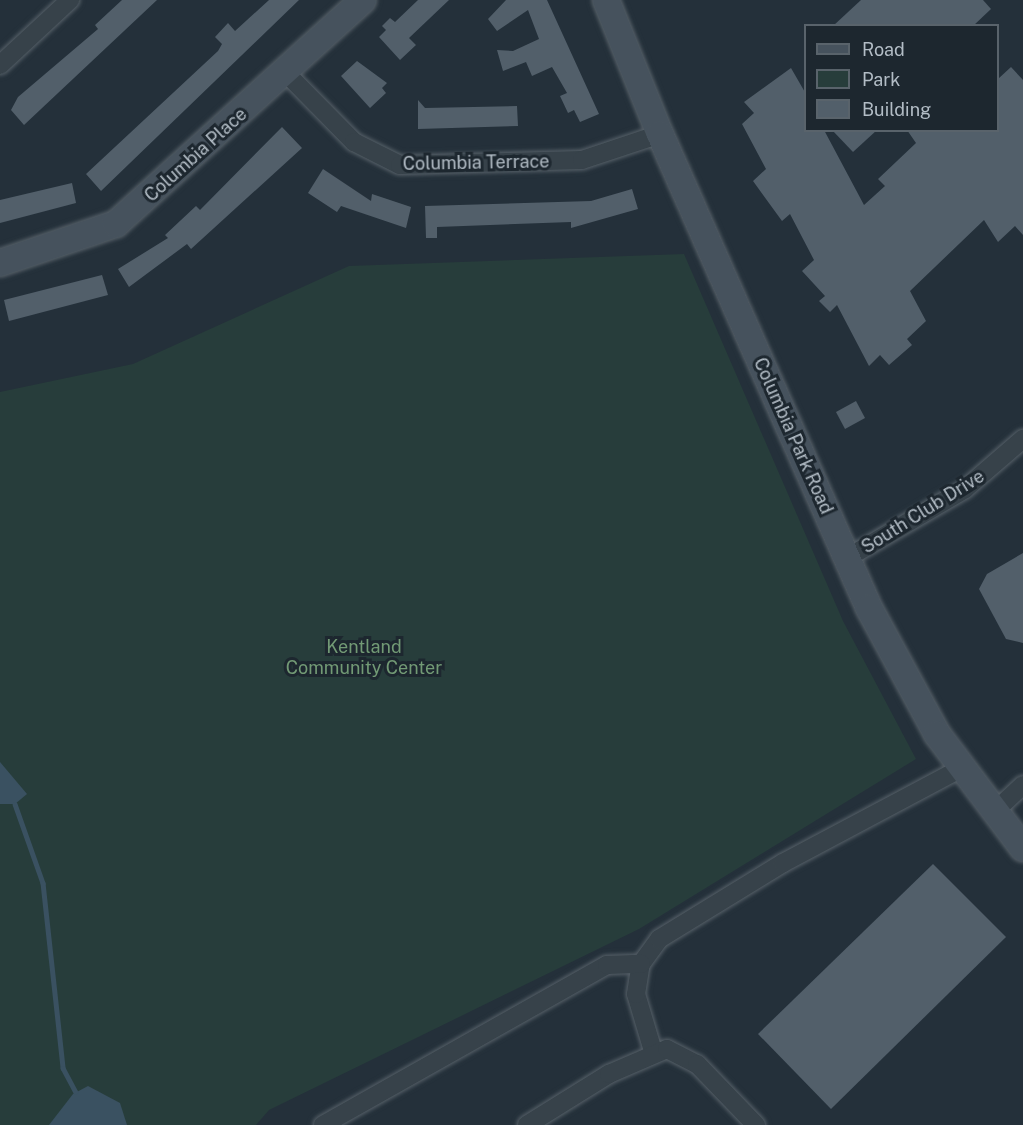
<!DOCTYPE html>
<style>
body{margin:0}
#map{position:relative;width:1023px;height:1125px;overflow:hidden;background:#24303a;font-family:"Public Sans",sans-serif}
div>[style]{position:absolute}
.green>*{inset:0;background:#273d3b}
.water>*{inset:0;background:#3a5161}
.stream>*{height:4.5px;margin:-2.25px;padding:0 2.25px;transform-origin:2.25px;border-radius:2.25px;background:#3a5161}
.building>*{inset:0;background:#525f6a}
.roads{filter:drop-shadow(0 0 2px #566068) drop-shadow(0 0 2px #566068)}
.street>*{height:18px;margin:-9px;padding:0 9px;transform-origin:9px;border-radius:9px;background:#37424a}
.secondary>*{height:26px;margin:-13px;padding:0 13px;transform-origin:13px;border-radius:13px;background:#46525d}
span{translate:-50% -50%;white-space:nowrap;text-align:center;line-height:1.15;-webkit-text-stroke:6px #1d272f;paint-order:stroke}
.street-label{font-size:18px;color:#b3bdc6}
.park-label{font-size:18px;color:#729a75}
.legend{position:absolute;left:804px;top:24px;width:195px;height:108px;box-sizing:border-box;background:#1d272f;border:2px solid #59636b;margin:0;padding:8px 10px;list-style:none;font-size:18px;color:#b3bdc6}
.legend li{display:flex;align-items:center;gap:12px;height:30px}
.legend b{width:30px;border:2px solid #59636b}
</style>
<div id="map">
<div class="green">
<div style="clip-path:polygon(684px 254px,843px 621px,916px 759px,639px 929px,269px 1110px,256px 1125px,0 1125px,0 392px,133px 364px,349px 266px)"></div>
</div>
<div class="water">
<div style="clip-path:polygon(0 762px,27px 794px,15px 804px,0 804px)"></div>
<div style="clip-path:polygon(88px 1086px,120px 1103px,127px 1125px,49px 1125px,73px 1094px)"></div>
</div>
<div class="stream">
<div style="left:15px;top:804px;width:84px;rotate:70.5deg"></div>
<div style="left:43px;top:883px;width:186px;rotate:83.8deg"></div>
<div style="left:63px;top:1068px;width:27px;rotate:62deg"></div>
</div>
<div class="building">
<div style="clip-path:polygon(122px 0,157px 0,24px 125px,11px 110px,18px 97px,98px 29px,95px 25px)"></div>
<div style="clip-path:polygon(269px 0,299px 0,101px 191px,86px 174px,218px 51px,222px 44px,215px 37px,228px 23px,235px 31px)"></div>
<div style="clip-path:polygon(418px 0,449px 0,409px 38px,416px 45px,400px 60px,379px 37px,386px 30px,382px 26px,390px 18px,395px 22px)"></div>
<div style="clip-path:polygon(506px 0,547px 0,599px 114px,580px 122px,574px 110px,568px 113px,560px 96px,567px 93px,552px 67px,532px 76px,526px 62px,503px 71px,497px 50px,513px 51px,539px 39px,528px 10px,497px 31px,488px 19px)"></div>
<div style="clip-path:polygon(861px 0,983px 0,991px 9px,973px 26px,833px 26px)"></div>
<div style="clip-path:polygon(357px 61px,387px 83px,382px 88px,386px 93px,370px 108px,341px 76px)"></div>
<div style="clip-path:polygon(1011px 67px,1023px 80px,1023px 235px,1015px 226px,998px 242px,984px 220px,910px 291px,926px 321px,907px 339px,912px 345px,889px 365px,880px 355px,869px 366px,837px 305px,830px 312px,819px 301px,825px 296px,802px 271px,814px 260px,790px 214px,782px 221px,753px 181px,766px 169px,742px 124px,754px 113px,744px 102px,791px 68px,806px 94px,806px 130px,824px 130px,864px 205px,885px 186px,878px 179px,916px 143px,907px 130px,998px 130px,998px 79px)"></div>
<div style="clip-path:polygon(418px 100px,425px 108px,517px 106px,518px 126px,418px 129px)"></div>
<div style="clip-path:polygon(282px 127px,302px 148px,191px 249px,187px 244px,129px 287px,118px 269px,168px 238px,165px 235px,196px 206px,200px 210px)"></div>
<div style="clip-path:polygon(832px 130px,877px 130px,853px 152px)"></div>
<div style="clip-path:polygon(323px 169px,371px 201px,372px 194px,411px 207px,406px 228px,341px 206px,337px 212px,308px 193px)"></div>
<div style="clip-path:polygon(72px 183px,76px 203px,0 223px,0 200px)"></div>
<div style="clip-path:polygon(632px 189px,638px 209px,571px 228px,571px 222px,437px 227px,437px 238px,426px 238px,425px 206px,591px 201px)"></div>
<div style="clip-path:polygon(102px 275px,108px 295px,9px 321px,4px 300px)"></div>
<div style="clip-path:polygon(856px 401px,865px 418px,845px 429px,836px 412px)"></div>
<div style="clip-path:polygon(1023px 553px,1023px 643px,1006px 639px,979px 589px,987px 574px)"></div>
<div style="clip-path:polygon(933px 864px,1006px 937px,831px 1109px,758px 1034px)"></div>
</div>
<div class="roads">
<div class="street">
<div style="left:0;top:65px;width:96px;rotate:-42.9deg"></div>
<div style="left:286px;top:73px;width:97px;rotate:45.4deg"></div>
<div style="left:354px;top:142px;width:51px;rotate:26.6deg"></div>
<div style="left:400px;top:165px;width:182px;rotate:-1.6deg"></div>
<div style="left:582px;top:160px;width:82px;rotate:-18.4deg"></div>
<div style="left:847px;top:558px;width:137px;rotate:-30.3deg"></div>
<div style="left:965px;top:489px;width:77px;rotate:-40.8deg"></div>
<div style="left:993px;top:813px;width:41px;rotate:-43deg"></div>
<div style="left:653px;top:1051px;width:59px;rotate:-106.6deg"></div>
<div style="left:636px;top:994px;width:30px;rotate:-81deg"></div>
<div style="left:641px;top:964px;width:31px;rotate:-54deg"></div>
<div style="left:659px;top:939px;width:145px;rotate:-31.5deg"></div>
<div style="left:783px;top:863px;width:200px;rotate:-28deg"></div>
<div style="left:323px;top:1125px;width:326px;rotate:-29.4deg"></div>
<div style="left:607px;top:965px;width:34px;rotate:-2deg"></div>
<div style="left:527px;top:1125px;width:97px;rotate:-31.9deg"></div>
<div style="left:609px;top:1074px;width:63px;rotate:-23.3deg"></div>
<div style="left:667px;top:1049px;width:34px;rotate:27deg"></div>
<div style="left:697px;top:1064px;width:85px;rotate:46deg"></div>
</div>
<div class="secondary">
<div style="left:606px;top:0;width:144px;rotate:68.1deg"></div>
<div style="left:660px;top:134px;width:518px;rotate:66.21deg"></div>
<div style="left:869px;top:608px;width:143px;rotate:61.6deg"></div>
<div style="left:937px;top:734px;width:143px;rotate:53deg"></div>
<div style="left:0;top:263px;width:122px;rotate:-18.6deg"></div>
<div style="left:116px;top:224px;width:333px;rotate:-42.2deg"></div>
</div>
</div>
<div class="street-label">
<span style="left:196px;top:155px;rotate:-42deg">Columbia Place</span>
<span style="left:476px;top:163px;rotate:-1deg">Columbia Terrace</span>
<span style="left:793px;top:436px;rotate:66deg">Columbia Park Road</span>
<span style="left:923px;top:512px;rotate:-32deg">South Club Drive</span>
</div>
<div class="park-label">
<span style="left:364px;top:658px">Kentland<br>Community Center</span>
</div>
<ul class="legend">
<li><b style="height:8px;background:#46525d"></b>Road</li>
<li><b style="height:16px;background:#273d3b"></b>Park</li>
<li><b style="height:16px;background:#525f6a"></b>Building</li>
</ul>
</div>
